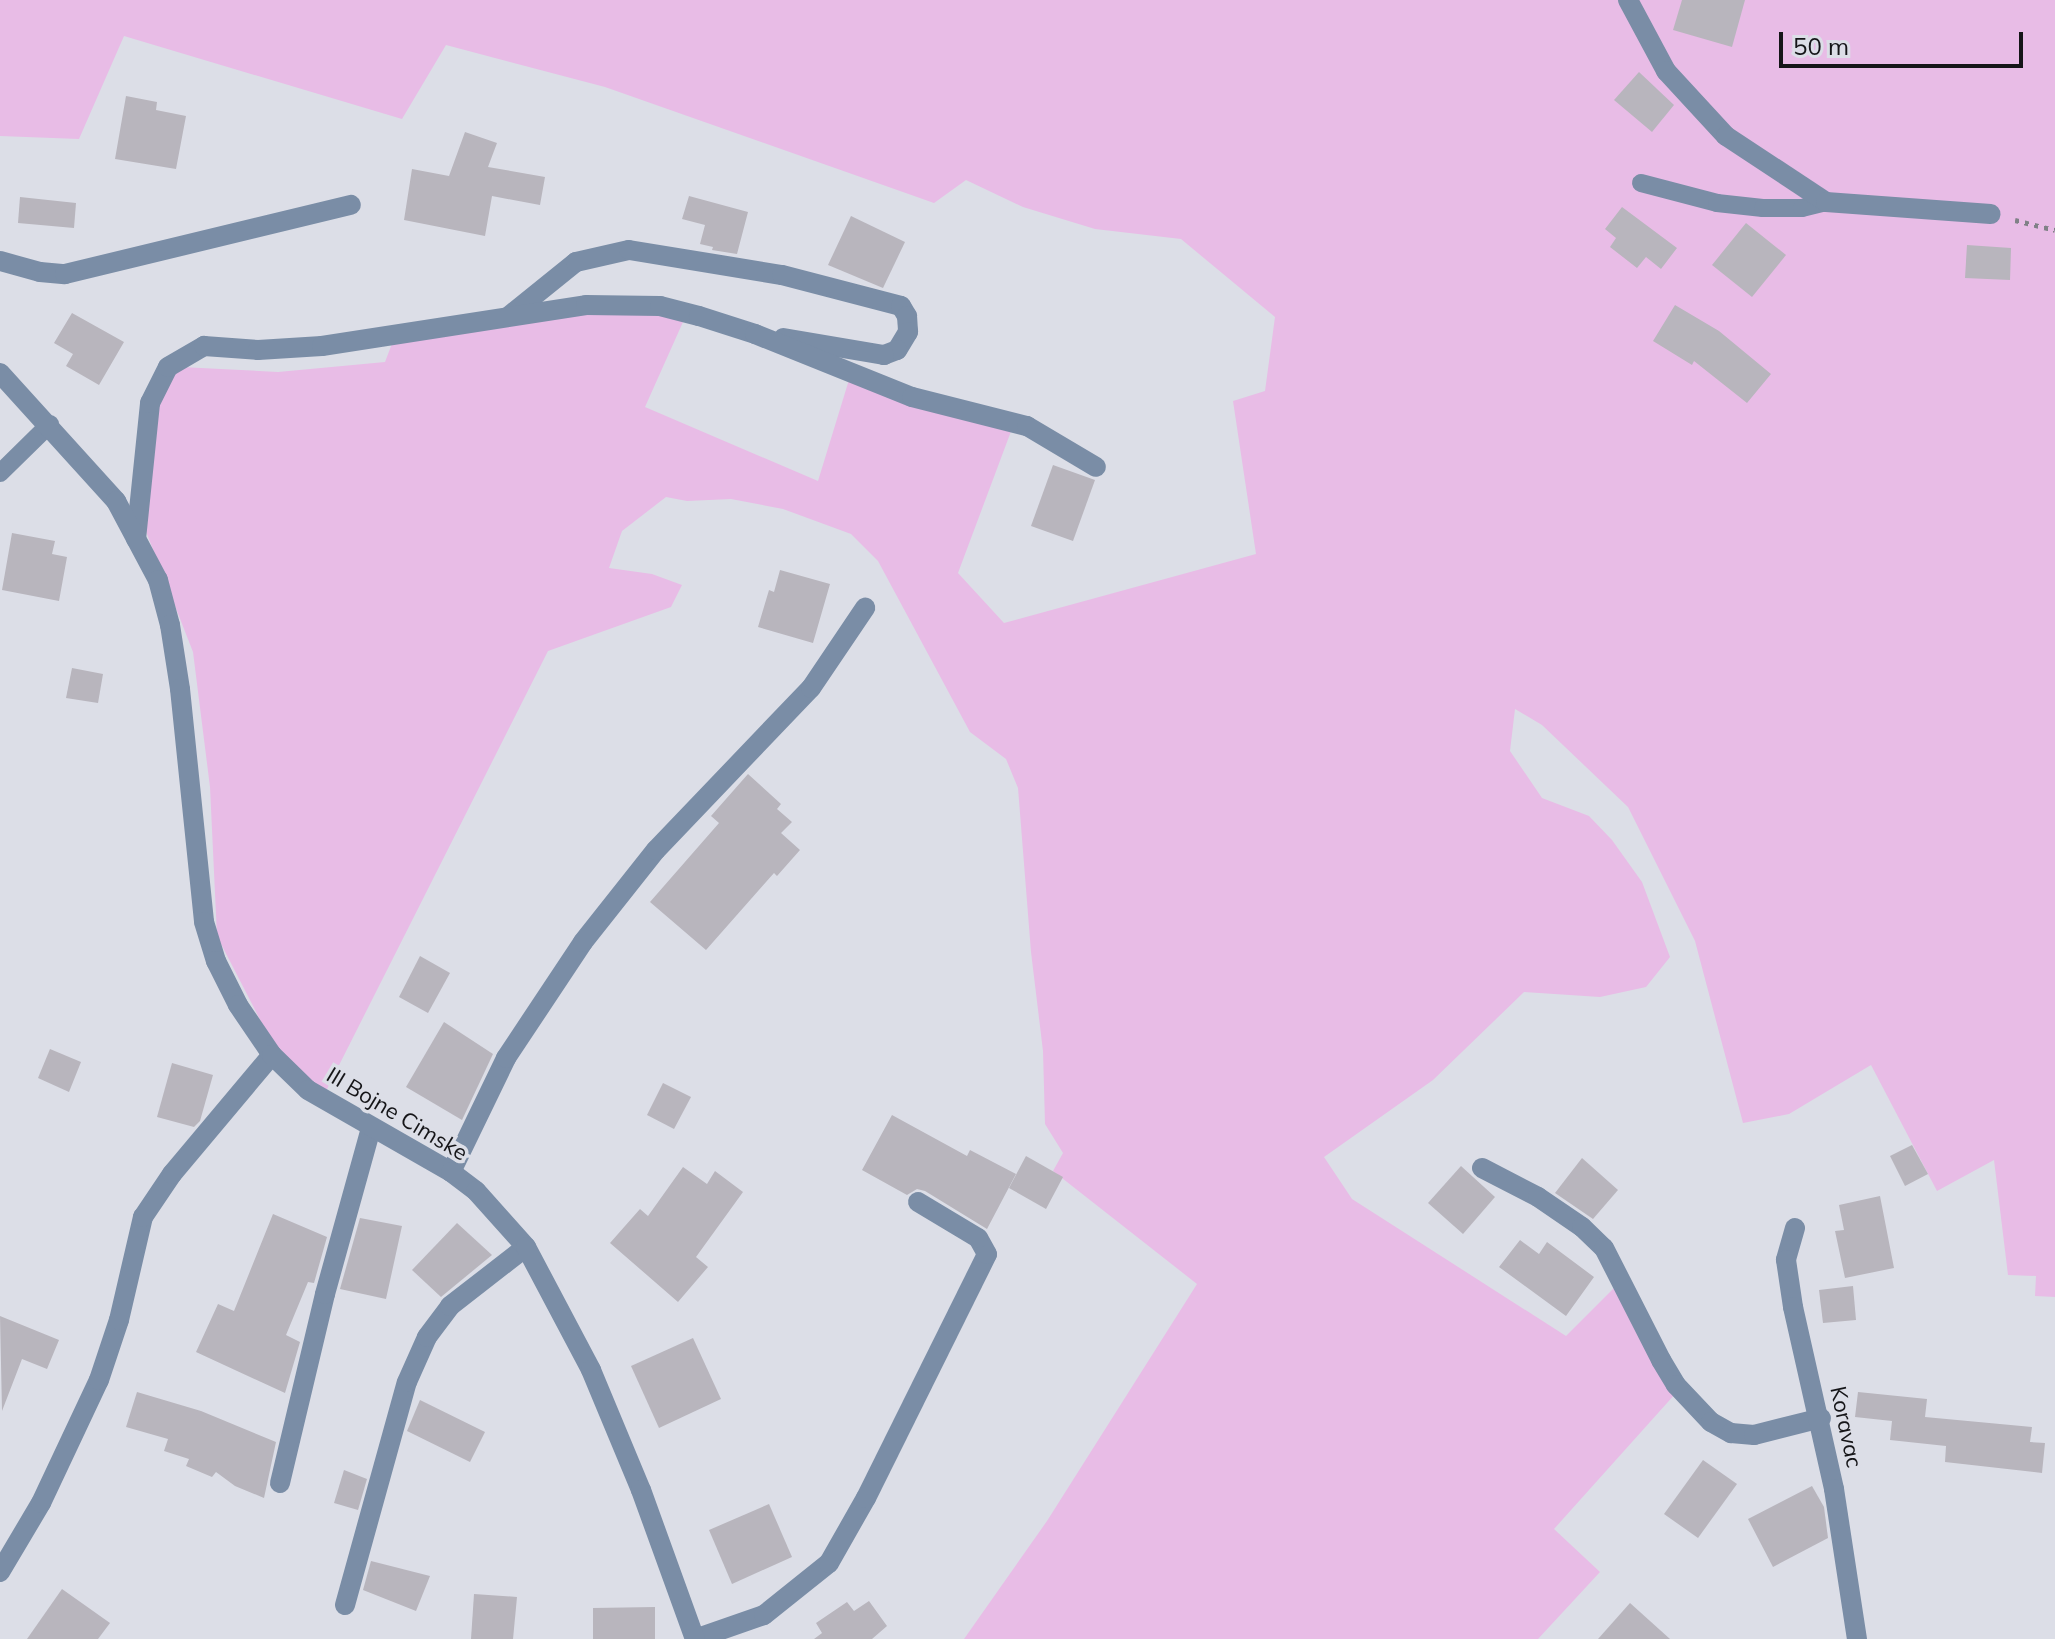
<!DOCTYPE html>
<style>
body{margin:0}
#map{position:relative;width:2055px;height:1639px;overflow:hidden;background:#dcdee7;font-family:Mulish,sans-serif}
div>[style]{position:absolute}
.green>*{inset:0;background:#e8bce6}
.building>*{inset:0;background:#b8b5bd}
.path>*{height:5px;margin-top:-2.5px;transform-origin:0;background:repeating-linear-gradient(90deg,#808187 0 4px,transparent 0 10px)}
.service>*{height:18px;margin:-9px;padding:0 9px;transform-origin:9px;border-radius:9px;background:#7a8da6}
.minor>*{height:20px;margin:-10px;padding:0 10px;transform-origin:10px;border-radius:10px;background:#7a8da6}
.tertiary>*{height:20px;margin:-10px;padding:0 10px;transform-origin:10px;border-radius:10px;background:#7a8da6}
span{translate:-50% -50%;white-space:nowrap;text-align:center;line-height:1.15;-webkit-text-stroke:7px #dcdee7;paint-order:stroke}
.street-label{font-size:22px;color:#151518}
.scale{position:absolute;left:1779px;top:32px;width:244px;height:36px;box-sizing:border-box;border:4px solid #151518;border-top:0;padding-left:10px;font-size:24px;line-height:28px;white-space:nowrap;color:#151518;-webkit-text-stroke:6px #dcdee7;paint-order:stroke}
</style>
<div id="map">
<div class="green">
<div style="clip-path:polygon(0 0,2055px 0,2055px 1297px,2035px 1296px,2036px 1276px,2008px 1275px,1994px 1160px,1937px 1191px,1871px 1065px,1789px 1114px,1743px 1123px,1695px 941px,1628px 807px,1542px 725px,1515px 709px,1510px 751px,1542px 798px,1589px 816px,1612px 840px,1642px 882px,1670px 957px,1646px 987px,1600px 997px,1524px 992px,1433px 1080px,1324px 1157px,1352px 1199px,1566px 1336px,1622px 1280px,1676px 1393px,1554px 1529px,1600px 1572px,1538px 1639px,964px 1639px,1047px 1521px,1197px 1284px,1053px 1171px,1063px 1153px,1045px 1124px,1043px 1051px,1031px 952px,1018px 788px,1006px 759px,970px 732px,878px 561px,851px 534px,783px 509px,731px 499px,687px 501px,666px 497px,622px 531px,609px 568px,652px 574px,682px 585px,671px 607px,548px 651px,324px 1095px,270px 1039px,217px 936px,210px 787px,193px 652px,145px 529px,162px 380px,181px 367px,278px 372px,385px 362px,393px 341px,592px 303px,687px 313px,645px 407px,818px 481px,852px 370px,1013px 426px,958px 573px,1004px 623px,1256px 554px,1233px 401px,1265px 391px,1275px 317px,1181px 239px,1095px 229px,1023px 207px,966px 180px,934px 203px,605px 87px,446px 45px,402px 119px,124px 36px,79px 139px,0 136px)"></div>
</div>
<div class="building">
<div style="clip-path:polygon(1682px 0,1745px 0,1732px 47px,1673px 30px)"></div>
<div style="clip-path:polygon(1639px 72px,1674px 105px,1652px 132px,1614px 100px)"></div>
<div style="clip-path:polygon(126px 96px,157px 102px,156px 110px,186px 116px,176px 169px,115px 159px)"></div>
<div style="clip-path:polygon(465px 132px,497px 143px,488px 167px,545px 177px,540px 205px,492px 196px,485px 236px,404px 220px,412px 169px,449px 176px)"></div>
<div style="clip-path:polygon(689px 196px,748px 212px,737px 254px,712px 250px,713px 247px,700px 244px,705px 225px,682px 219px)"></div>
<div style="clip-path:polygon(20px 197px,76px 203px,74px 228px,18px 223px)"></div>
<div style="clip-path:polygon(1622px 207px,1677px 248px,1661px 269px,1646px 257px,1637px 268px,1610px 247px,1616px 238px,1605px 229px)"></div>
<div style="clip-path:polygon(851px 216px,905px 242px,883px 288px,828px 265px)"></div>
<div style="clip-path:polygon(1746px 223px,1786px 255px,1752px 297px,1712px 265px)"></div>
<div style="clip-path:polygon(1967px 245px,2011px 248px,2010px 280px,1965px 278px)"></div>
<div style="clip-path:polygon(1675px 305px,1719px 331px,1771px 374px,1747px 403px,1694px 361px,1692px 365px,1653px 341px)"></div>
<div style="clip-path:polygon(72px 313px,124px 342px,99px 385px,66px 366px,73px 354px,54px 343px)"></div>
<div style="clip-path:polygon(1053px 465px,1095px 480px,1073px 541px,1031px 526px)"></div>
<div style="clip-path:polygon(12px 533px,55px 541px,52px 554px,67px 557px,59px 601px,2px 590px)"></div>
<div style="clip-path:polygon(780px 570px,830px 584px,813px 643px,758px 627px,769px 590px,774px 592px)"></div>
<div style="clip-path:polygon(72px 668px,103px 674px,98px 703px,66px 698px)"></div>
<div style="clip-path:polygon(748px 774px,781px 804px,777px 809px,792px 822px,781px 833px,800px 850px,777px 876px,774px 873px,706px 950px,650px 902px,719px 823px,711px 816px)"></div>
<div style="clip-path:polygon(420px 956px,450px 973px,428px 1013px,399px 997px)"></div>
<div style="clip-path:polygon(444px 1022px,493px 1054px,462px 1120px,406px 1087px)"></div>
<div style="clip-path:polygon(50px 1049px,81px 1062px,69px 1092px,38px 1078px)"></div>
<div style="clip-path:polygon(172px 1063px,213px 1075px,200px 1121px,194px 1127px,157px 1117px)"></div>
<div style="clip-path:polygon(663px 1083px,691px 1097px,674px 1129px,647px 1115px)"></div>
<div style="clip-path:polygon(892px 1115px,967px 1156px,970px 1150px,1016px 1174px,987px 1229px,925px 1191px,917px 1189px,907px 1195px,862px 1170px)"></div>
<div style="clip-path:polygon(1912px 1145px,1928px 1174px,1905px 1186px,1890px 1156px)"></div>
<div style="clip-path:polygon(1026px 1156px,1063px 1177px,1046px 1209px,1009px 1188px)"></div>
<div style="clip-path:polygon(1582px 1158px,1618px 1190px,1593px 1219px,1555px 1193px)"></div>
<div style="clip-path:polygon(1461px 1166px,1495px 1197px,1463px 1234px,1428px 1203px)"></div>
<div style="clip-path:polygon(683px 1167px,707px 1184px,715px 1171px,743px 1192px,696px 1257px,708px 1267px,678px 1302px,610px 1243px,640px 1209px,648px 1216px)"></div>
<div style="clip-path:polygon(1880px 1196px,1894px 1268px,1845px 1278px,1835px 1231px,1844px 1230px,1839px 1205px)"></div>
<div style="clip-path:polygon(273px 1214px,327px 1237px,314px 1283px,308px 1282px,286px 1335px,300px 1342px,285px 1393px,196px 1352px,218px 1304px,234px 1311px)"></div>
<div style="clip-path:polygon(360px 1218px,402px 1226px,386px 1299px,340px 1289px)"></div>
<div style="clip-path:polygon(457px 1223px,492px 1255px,441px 1297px,412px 1270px)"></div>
<div style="clip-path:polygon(1520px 1240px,1539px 1254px,1547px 1242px,1594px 1277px,1566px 1316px,1499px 1267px)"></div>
<div style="clip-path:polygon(1853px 1286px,1856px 1320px,1823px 1323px,1819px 1290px)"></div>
<div style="clip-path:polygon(0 1316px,59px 1340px,47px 1369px,22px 1359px,2px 1411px)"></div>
<div style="clip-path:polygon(693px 1338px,721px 1399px,659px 1428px,631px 1366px)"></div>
<div style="clip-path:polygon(137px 1392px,201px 1411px,276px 1442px,264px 1498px,235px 1486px,216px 1472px,212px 1477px,186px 1466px,189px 1459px,164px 1451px,168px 1439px,126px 1427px)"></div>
<div style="clip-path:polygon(1858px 1392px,1927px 1399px,1925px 1417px,2032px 1427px,2030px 1442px,2045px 1443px,2042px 1473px,1945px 1462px,1946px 1446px,1890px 1440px,1892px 1421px,1855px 1417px)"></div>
<div style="clip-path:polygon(420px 1400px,485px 1432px,470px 1462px,407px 1431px)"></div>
<div style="clip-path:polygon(1703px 1460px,1737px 1484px,1698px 1538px,1664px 1514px)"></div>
<div style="clip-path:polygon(344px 1470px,367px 1479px,358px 1510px,334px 1503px)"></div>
<div style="clip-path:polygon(1812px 1486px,1824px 1507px,1828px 1538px,1773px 1567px,1748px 1519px)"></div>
<div style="clip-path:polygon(769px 1504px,792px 1557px,732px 1584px,709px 1530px)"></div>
<div style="clip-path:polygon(371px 1561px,430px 1576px,416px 1611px,363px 1590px)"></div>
<div style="clip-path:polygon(62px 1589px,110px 1623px,98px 1639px,27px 1639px)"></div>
<div style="clip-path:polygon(474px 1594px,517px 1597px,513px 1639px,471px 1639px)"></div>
<div style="clip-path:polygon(869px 1601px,887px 1626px,872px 1639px,814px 1639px,822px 1633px,816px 1623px,847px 1602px,854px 1611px)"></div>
<div style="clip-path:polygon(1630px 1603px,1670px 1639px,1598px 1639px)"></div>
<div style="clip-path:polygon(655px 1607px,655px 1639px,593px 1639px,593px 1608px)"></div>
</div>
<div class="path">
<div style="left:2015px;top:220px;width:41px;rotate:14deg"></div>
</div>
<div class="service">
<div style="left:1641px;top:183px;width:79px;rotate:14.7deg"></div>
<div style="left:1717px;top:203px;width:46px;rotate:6.2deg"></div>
<div style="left:1763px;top:208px;width:39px"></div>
<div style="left:1802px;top:208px;width:25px;rotate:-14deg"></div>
<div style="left:0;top:473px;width:70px;rotate:-44.4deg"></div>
</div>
<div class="minor">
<div style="left:1628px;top:0;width:81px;rotate:61.8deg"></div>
<div style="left:1666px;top:71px;width:88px;rotate:47.3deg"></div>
<div style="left:1726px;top:136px;width:120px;rotate:33.4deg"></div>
<div style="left:1826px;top:202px;width:165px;rotate:4.2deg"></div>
<div style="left:0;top:261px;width:41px;rotate:15.4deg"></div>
<div style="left:40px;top:272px;width:25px;rotate:5deg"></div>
<div style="left:65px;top:274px;width:294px;rotate:-13.6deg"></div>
<div style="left:509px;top:316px;width:86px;rotate:-38.9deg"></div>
<div style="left:576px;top:262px;width:54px;rotate:-12.8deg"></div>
<div style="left:629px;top:250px;width:155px;rotate:9.3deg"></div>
<div style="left:782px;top:275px;width:123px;rotate:14.6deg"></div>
<div style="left:901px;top:306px;width:12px;rotate:59deg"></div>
<div style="left:907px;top:316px;width:16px;rotate:86deg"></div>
<div style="left:908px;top:332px;width:21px;rotate:121deg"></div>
<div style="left:897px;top:350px;width:14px;rotate:159deg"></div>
<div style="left:884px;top:355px;width:102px;rotate:-170.4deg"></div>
<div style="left:136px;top:539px;width:137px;rotate:-84.1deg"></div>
<div style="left:150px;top:403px;width:40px;rotate:-63.4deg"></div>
<div style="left:168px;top:367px;width:42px;rotate:-30.3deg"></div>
<div style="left:204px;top:346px;width:54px;rotate:4.2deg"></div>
<div style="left:258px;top:350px;width:64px;rotate:-3.6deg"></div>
<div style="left:322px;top:346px;width:267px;rotate:-8.8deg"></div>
<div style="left:586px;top:305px;width:74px;rotate:0.8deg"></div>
<div style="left:660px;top:306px;width:40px;rotate:14.4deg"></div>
<div style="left:699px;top:316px;width:59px;rotate:17.8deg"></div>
<div style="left:755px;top:334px;width:169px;rotate:21.9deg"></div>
<div style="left:912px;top:397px;width:119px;rotate:14.2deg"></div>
<div style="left:1027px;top:426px;width:80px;rotate:30.7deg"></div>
<div style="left:1482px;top:1168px;width:63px;rotate:27.4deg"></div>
<div style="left:1538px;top:1197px;width:53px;rotate:34.3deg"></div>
<div style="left:1582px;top:1227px;width:30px;rotate:44deg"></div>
<div style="left:1604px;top:1248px;width:126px;rotate:63deg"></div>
<div style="left:1661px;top:1360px;width:29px;rotate:59deg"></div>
<div style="left:1676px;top:1385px;width:51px;rotate:46.6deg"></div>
<div style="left:1711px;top:1422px;width:23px;rotate:29deg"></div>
<div style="left:1731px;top:1433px;width:23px;rotate:5deg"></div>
<div style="left:1754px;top:1435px;width:69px;rotate:-14.2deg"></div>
<div style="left:451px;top:1172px;width:127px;rotate:-64.2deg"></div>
<div style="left:506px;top:1058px;width:139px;rotate:-56.4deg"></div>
<div style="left:583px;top:942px;width:117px;rotate:-51.6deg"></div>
<div style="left:656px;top:850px;width:224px;rotate:-46.3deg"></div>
<div style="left:811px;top:688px;width:97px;rotate:-56deg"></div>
<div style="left:1795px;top:1228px;width:33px;rotate:106deg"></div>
<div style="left:1786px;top:1260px;width:48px;rotate:81.5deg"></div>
<div style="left:1793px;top:1307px;width:187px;rotate:77.3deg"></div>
<div style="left:1834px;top:1489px;width:152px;rotate:81.3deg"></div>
<div style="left:280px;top:1483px;width:194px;rotate:-76.6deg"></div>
<div style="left:325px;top:1294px;width:172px;rotate:-74.5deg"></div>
<div style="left:0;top:1572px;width:80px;rotate:-59.3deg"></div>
<div style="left:41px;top:1503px;width:136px;rotate:-64.8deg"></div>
<div style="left:99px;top:1380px;width:63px;rotate:-71.6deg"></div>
<div style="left:119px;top:1320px;width:106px;rotate:-76.9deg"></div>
<div style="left:143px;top:1217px;width:52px;rotate:-56deg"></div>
<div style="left:172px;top:1174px;width:155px;rotate:-50deg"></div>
<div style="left:345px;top:1605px;width:231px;rotate:-74.5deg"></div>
<div style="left:407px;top:1382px;width:49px;rotate:-66deg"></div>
<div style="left:427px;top:1337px;width:39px;rotate:-53deg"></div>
<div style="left:450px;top:1306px;width:96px;rotate:-37.8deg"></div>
<div style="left:695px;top:1639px;width:73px;rotate:-19.2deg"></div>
<div style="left:764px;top:1615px;width:83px;rotate:-38.7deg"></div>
<div style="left:829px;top:1563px;width:75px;rotate:-60.4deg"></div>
<div style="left:866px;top:1498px;width:272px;rotate:-63.6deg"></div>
<div style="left:987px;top:1254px;width:18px;rotate:-119deg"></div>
<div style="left:978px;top:1238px;width:70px;rotate:-149deg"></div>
</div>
<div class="tertiary">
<div style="left:0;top:373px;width:173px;rotate:47.8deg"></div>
<div style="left:116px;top:501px;width:89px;rotate:62deg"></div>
<div style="left:158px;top:580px;width:47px;rotate:75.1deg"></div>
<div style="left:170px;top:625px;width:65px;rotate:81.1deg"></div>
<div style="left:180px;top:689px;width:234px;rotate:84.1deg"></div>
<div style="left:204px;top:922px;width:41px;rotate:72.9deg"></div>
<div style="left:216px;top:961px;width:49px;rotate:63.4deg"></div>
<div style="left:238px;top:1005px;width:60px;rotate:55.8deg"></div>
<div style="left:272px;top:1055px;width:50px;rotate:44.2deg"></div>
<div style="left:308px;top:1090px;width:165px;rotate:29.8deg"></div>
<div style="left:451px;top:1172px;width:31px;rotate:37deg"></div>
<div style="left:476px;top:1191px;width:75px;rotate:48.2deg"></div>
<div style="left:526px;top:1247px;width:139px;rotate:62.1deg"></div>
<div style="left:591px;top:1370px;width:130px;rotate:67.4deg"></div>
<div style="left:641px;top:1490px;width:158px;rotate:70.1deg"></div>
</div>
<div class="street-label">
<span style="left:397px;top:1114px;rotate:31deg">III Bojne Cimske</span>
<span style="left:1846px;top:1427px;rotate:78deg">Koravac</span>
</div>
<div class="scale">50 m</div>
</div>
